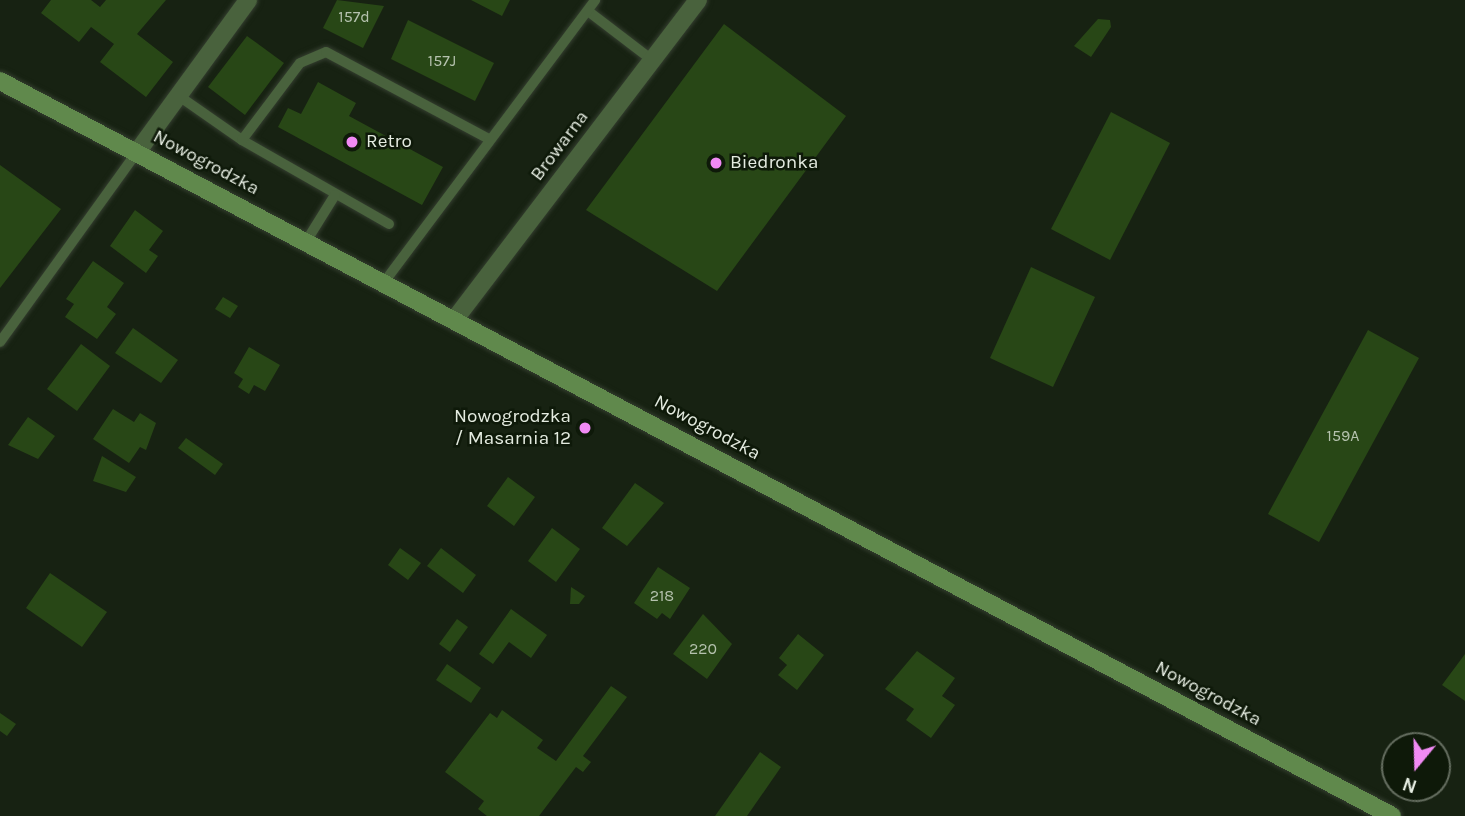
<!DOCTYPE html>
<style>
body{margin:0}
#map{position:relative;width:1465px;height:816px;overflow:hidden;background:#172212;font-family:Karla,sans-serif}
div>[style]{position:absolute}
.building>*{inset:0;background:#284716}
.roads{filter:drop-shadow(0 0 2px #343e2f) drop-shadow(0 0 2px #343e2f)}
.service>*{height:10px;margin:-5px;padding:0 5px;transform-origin:5px;border-radius:5px;background:#49623d}
.minor>*{height:18px;margin:-9px;padding:0 9px;transform-origin:9px;border-radius:9px;background:#49623d}
.tertiary>*{height:18px;margin:-9px;padding:0 9px;transform-origin:9px;border-radius:9px;background:#49623d}
.secondary>*{height:18px;margin:-9px;padding:0 9px;transform-origin:9px;border-radius:9px;background:#60894c}
.dots>*{width:19px;height:19px;translate:-50% -50%;box-sizing:border-box;border:4px solid #0e1909;border-radius:50%}
span{translate:-50% -50%;white-space:nowrap;text-align:center;line-height:1.15;-webkit-text-stroke:5px #0e1909;paint-order:stroke}
.number-label{font-size:16px;color:#b5c2ae}
.number-label span{-webkit-text-stroke-width:0}
.poi-label{font-size:19px;color:#e4ebe0}
.left{translate:0 -50%;text-align:left}
.right{translate:-100% -50%;text-align:right}
.street-label{font-size:19px;color:#e4ebe0}
.north{position:absolute;left:1381px;top:732px;width:70px;height:70px;box-sizing:border-box;background:#0e1909;border:2px solid #646d5f;border-radius:50%;rotate:199deg;font-size:19px;font-weight:700;line-height:28px;text-align:center;color:#e4ebe0}
.north::after{content:'';display:block;margin:auto;width:24px;height:32px;background:#f18af4;clip-path:polygon(50% 0,100% 100%,50% 72%,0 100%)}
</style>
<div id="map">
<div class="building">
<div style="clip-path:polygon(51px 0,91px 0,100px 7px,106px 0,166px 0,137px 34px,173px 62px,146px 97px,100px 62px,114px 44px,91px 27px,79px 42px,41px 13px)"></div>
<div style="clip-path:polygon(337px 0,384px 6px,363px 48px,323px 28px)"></div>
<div style="clip-path:polygon(471px 0,510px 0,502px 16px)"></div>
<div style="clip-path:polygon(1098px 19px,1110px 20px,1111px 27px,1091px 57px,1074px 46px)"></div>
<div style="clip-path:polygon(408px 20px,494px 63px,475px 101px,391px 59px)"></div>
<div style="clip-path:polygon(724px 24px,846px 116px,717px 291px,586px 210px)"></div>
<div style="clip-path:polygon(247px 36px,284px 63px,245px 115px,208px 87px)"></div>
<div style="clip-path:polygon(318px 82px,356px 103px,349px 116px,443px 167px,422px 205px,278px 127px,288px 108px,301px 114px)"></div>
<div style="clip-path:polygon(1111px 112px,1170px 143px,1110px 260px,1051px 229px)"></div>
<div style="clip-path:polygon(0 165px,61px 209px,0 288px)"></div>
<div style="clip-path:polygon(135px 210px,163px 231px,149px 250px,158px 256px,146px 273px,110px 246px)"></div>
<div style="clip-path:polygon(93px 261px,124px 283px,107px 307px,116px 314px,97px 339px,65px 317px,74px 304px,66px 299px)"></div>
<div style="clip-path:polygon(1031px 267px,1095px 297px,1053px 387px,990px 358px)"></div>
<div style="clip-path:polygon(223px 297px,238px 306px,230px 318px,215px 309px)"></div>
<div style="clip-path:polygon(133px 328px,178px 360px,161px 383px,115px 353px)"></div>
<div style="clip-path:polygon(1368px 330px,1419px 358px,1319px 542px,1268px 514px)"></div>
<div style="clip-path:polygon(81px 344px,110px 366px,77px 411px,47px 389px)"></div>
<div style="clip-path:polygon(249px 347px,280px 365px,265px 391px,254px 385px,249px 394px,238px 387px,243px 379px,234px 373px)"></div>
<div style="clip-path:polygon(113px 409px,134px 422px,140px 413px,156px 423px,146px 450px,140px 447px,129px 463px,93px 439px)"></div>
<div style="clip-path:polygon(28px 417px,55px 436px,38px 459px,8px 445px)"></div>
<div style="clip-path:polygon(186px 438px,223px 464px,215px 475px,178px 448px)"></div>
<div style="clip-path:polygon(102px 456px,136px 477px,126px 492px,93px 481px)"></div>
<div style="clip-path:polygon(508px 477px,535px 497px,514px 526px,487px 506px)"></div>
<div style="clip-path:polygon(635px 483px,664px 503px,627px 546px,602px 528px)"></div>
<div style="clip-path:polygon(552px 528px,580px 549px,556px 582px,528px 561px)"></div>
<div style="clip-path:polygon(400px 548px,421px 563px,408px 580px,388px 565px)"></div>
<div style="clip-path:polygon(441px 548px,476px 575px,463px 593px,427px 566px)"></div>
<div style="clip-path:polygon(658px 567px,690px 588px,670px 619px,662px 613px,657px 619px,634px 603px)"></div>
<div style="clip-path:polygon(50px 573px,107px 612px,82px 647px,26px 608px)"></div>
<div style="clip-path:polygon(571px 587px,585px 596px,579px 604px,570px 604px)"></div>
<div style="clip-path:polygon(511px 609px,547px 635px,531px 658px,509px 642px,493px 664px,479px 654px)"></div>
<div style="clip-path:polygon(703px 614px,732px 644px,707px 679px,673px 654px)"></div>
<div style="clip-path:polygon(457px 619px,468px 627px,450px 652px,439px 644px)"></div>
<div style="clip-path:polygon(798px 634px,824px 655px,797px 690px,778px 675px,787px 665px,779px 658px)"></div>
<div style="clip-path:polygon(917px 651px,955px 678px,942px 696px,955px 705px,931px 738px,906px 720px,914px 709px,885px 689px)"></div>
<div style="clip-path:polygon(1465px 654px,1465px 701px,1442px 685px)"></div>
<div style="clip-path:polygon(447px 664px,481px 688px,471px 703px,436px 680px)"></div>
<div style="clip-path:polygon(611px 686px,627px 697px,583px 756px,591px 762px,583px 772px,576px 767px,539px 816px,487px 816px,478px 809px,484px 801px,445px 772px,490px 713px,497px 718px,502px 710px,543px 740px,537px 748px,556px 761px)"></div>
<div style="clip-path:polygon(0 713px,16px 724px,7px 736px,0 731px)"></div>
<div style="clip-path:polygon(760px 752px,781px 767px,747px 816px,715px 816px)"></div>
</div>
<div class="roads">
<div class="service">
<div style="left:588px;top:11px;width:81px;rotate:37.4deg"></div>
<div style="left:176px;top:94px;width:80px;rotate:34.9deg"></div>
<div style="left:389px;top:224px;width:169px;rotate:-150.3deg"></div>
<div style="left:242px;top:140px;width:96px;rotate:-53deg"></div>
<div style="left:300px;top:63px;width:28px;rotate:-23deg"></div>
<div style="left:326px;top:52px;width:185px;rotate:28.1deg"></div>
<div style="left:307px;top:240px;width:53px;rotate:-58.1deg"></div>
<div style="left:385px;top:281px;width:351px;rotate:-53.2deg"></div>
<div style="left:0;top:342px;width:236px;rotate:-54.2deg"></div>
</div>
<div class="minor">
<div style="left:138px;top:151px;width:187px;rotate:-53.9deg"></div>
</div>
<div class="tertiary">
<div style="left:455px;top:319px;width:401px;rotate:-52.7deg"></div>
</div>
<div class="secondary">
<div style="left:0;top:81px;width:1574px;rotate:27.83deg"></div>
</div>
</div>
<div class="dots">
<div style="left:352px;top:142px;background:#f18af4"></div>
<div style="left:716px;top:163px;background:#f18af4"></div>
<div style="left:585px;top:428px;background:#f18af4"></div>
</div>
<div class="number-label">
<span style="left:354px;top:17px">157d</span>
<span style="left:442px;top:61px">157J</span>
<span style="left:1343px;top:436px">159A</span>
<span style="left:662px;top:596px">218</span>
<span style="left:703px;top:649px">220</span>
</div>
<div class="poi-label">
<span class="left" style="left:366px;top:142px">Retro</span>
<span class="left" style="left:730px;top:163px">Biedronka</span>
<span class="right" style="left:571px;top:428px">Nowogrodzka<br>/ Masarnia 12</span>
</div>
<div class="street-label">
<span style="left:560px;top:146px;rotate:-53deg">Browarna</span>
<span style="left:206px;top:163px;rotate:28deg">Nowogrodzka</span>
<span style="left:707px;top:428px;rotate:28deg">Nowogrodzka</span>
<span style="left:1208px;top:694px;rotate:28deg">Nowogrodzka</span>
</div>
<div class="north">N</div>
</div>
